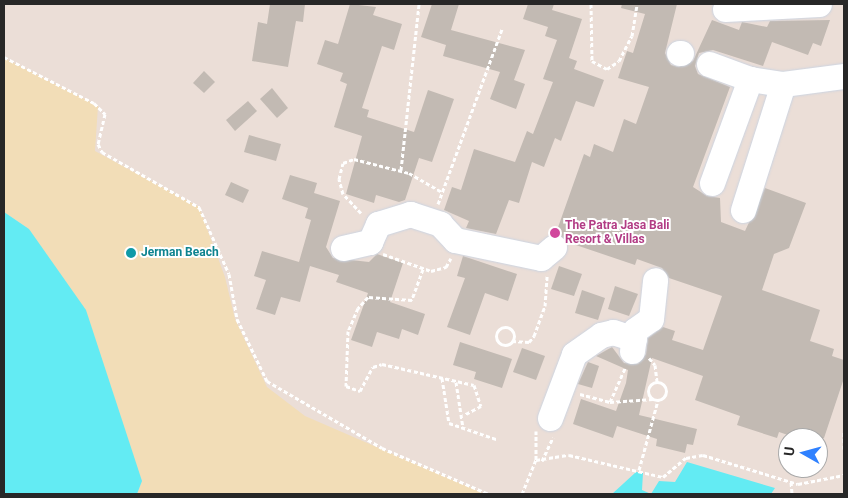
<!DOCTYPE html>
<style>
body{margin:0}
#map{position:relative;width:848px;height:498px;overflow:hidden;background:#ebded7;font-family:Roboto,sans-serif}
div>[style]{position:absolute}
.sand>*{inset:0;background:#f2ddb7}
.water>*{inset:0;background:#63ebf3}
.building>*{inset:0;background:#c2bab3}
.path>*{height:3px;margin-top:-1.5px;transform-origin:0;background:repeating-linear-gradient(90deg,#fff 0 4px,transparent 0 6.5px)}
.path>.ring{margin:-1.5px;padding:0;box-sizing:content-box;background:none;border:3px solid #fff;border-radius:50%}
.roads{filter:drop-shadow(0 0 1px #ccd4e1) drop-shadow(0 0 1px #ccd4e1)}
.minor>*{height:25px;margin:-12.5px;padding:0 12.5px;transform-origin:12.5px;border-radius:12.5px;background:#fff}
.dots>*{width:14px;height:14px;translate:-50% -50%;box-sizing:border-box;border:2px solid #fff;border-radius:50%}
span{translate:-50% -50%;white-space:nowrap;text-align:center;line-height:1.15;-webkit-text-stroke:4px #fff;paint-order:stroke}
.hotel-label{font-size:12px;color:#b23c85;font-weight:700}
.left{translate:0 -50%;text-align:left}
.culture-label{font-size:12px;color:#0d838f;font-weight:700}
.frame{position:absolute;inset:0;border:5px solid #272727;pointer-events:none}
.north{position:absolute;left:778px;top:428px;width:50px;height:50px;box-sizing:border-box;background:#fff;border:1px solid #a9a9a9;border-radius:50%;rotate:277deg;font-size:14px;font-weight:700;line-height:20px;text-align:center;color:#272727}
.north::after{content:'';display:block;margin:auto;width:18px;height:22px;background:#2f81ff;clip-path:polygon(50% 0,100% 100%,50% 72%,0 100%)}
</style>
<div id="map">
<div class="sand">
<div style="clip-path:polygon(4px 58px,98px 106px,95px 151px,199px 207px,225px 277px,235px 319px,267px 387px,305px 416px,485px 494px,137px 494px,142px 480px,29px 229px,4px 212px)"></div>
</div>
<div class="water">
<div style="clip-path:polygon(4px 212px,29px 229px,86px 310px,142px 481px,137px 494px,4px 494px)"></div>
<div style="clip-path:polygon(687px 462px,775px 488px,771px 494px,612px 494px,636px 472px,643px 473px,642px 490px,651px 494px,659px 481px,675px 482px)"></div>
</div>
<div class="building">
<div style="clip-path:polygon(270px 4px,305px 4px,303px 22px,296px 21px,288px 67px,252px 61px,258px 22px,267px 24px)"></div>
<div style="clip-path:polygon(350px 4px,376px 7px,373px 15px,402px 24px,394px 50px,382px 46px,362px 108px,369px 110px,367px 117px,414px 132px,428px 90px,454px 99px,432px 162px,419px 158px,405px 200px,399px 202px,376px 195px,374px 203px,346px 194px,362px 136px,334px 127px,347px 84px,340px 81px,343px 73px,317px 64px,325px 40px,338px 44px)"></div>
<div style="clip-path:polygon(432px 4px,459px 4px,451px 30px,525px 50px,514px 80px,525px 84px,516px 109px,490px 99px,500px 72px,443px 56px,446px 45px,421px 37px)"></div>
<div style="clip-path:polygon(528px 4px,554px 4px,552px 10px,582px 19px,569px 58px,577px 61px,574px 69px,604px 80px,594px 107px,576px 101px,561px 141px,555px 138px,544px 167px,532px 162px,519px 203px,509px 200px,496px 234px,466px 228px,469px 221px,444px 210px,452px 187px,461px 190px,474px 149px,515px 162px,527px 131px,533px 134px,553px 82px,543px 79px,557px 40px,545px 36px,548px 27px,523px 19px)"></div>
<div style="clip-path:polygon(622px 4px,677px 4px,665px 53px,671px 65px,679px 67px,693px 61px,712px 20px,739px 30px,742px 22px,767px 27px,770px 21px,830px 20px,821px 46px,813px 43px,808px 55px,772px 42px,763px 66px,713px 50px,699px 53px,695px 66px,698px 74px,730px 87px,693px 187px,707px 196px,720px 198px,721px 222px,745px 231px,765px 188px,806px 203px,789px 248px,774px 254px,762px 290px,820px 310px,810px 341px,834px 349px,832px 356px,844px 360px,844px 378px,824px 438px,797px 438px,779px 432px,777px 438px,737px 425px,740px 416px,695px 400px,703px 376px,652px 358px,639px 415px,697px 429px,693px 445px,687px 444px,685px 453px,656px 446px,657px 439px,617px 426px,613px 438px,573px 424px,581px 399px,616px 411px,626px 383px,628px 370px,596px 356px,612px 347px,624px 363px,638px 364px,646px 354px,648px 338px,663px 327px,675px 331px,672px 340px,703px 350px,722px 296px,669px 278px,662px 268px,637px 259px,635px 265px,567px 242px,556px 233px,584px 154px,590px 157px,594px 144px,613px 152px,624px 119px,636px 124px,649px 87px,618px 78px,627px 51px,633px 53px,645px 14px,621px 8px)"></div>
<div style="clip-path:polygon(204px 71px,215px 82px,204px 93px,193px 83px)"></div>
<div style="clip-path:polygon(272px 88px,288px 108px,277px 118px,260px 99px)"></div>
<div style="clip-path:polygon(248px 101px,257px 111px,235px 131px,226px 120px)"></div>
<div style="clip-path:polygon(249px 135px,281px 144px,276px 161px,244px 152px)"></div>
<div style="clip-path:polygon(290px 175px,317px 183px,314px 193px,340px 201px,326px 247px,333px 258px,369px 262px,377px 254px,403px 263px,390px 302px,425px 314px,418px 335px,402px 329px,399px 339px,377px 332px,372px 347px,351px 340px,368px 293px,336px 282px,339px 275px,310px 266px,300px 302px,281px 297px,275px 315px,256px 309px,266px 280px,254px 276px,262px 251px,299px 262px,311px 220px,305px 218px,308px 208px,282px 199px)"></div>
<div style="clip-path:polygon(231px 182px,249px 190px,243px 203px,225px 195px)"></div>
<div style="clip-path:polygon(463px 256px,517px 274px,508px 301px,485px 293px,470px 335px,447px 327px,465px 278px,457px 276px)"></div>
<div style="clip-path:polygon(559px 266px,582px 274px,574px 296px,551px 289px)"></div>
<div style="clip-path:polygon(615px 286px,638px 294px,629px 316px,608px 309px)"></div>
<div style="clip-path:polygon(582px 290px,605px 298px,598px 320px,575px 313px)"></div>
<div style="clip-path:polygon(460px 342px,512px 359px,502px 388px,474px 379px,476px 372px,453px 365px)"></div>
<div style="clip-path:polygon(522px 348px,545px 356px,536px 380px,513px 372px)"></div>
<div style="clip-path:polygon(588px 362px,599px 366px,592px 388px,578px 384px)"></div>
</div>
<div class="path">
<div style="left:591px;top:4px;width:57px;rotate:89deg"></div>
<div style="left:592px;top:61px;width:17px;rotate:28deg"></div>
<div style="left:607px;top:69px;width:14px;rotate:-34deg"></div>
<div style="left:619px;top:61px;width:28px;rotate:-63deg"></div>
<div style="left:632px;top:36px;width:32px;rotate:-81deg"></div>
<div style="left:4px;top:57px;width:101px;rotate:27.1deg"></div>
<div style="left:94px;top:103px;width:16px;rotate:45deg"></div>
<div style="left:105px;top:114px;width:31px;rotate:103deg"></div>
<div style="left:98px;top:144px;width:9px;rotate:63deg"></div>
<div style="left:102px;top:152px;width:112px;rotate:29.6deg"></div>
<div style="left:199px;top:207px;width:73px;rotate:65.9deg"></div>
<div style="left:229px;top:274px;width:46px;rotate:79.9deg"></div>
<div style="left:237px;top:319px;width:69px;rotate:64.2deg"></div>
<div style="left:267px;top:381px;width:133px;rotate:30.2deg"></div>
<div style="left:382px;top:448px;width:116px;rotate:23.3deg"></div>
<div style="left:401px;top:170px;width:167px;rotate:-83.8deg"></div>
<div style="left:438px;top:204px;width:186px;rotate:-69.9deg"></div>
<div style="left:361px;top:213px;width:26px;rotate:-133deg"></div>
<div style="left:343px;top:194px;width:16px;rotate:-105deg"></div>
<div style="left:339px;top:179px;width:16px;rotate:-76deg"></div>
<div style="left:343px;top:163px;width:12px;rotate:-20deg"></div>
<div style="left:354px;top:159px;width:57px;rotate:14.3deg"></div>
<div style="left:409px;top:173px;width:38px;rotate:30deg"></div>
<div style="left:383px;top:254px;width:51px;rotate:19.5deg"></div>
<div style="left:431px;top:271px;width:16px;rotate:-15deg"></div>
<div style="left:446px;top:267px;width:10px;rotate:-61deg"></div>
<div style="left:423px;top:269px;width:33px;rotate:110deg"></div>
<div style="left:412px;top:300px;width:44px;rotate:-176.1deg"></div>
<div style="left:368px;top:297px;width:15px;rotate:132deg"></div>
<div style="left:358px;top:308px;width:25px;rotate:113deg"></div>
<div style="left:348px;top:331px;width:55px;rotate:92.1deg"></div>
<div style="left:346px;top:386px;width:15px;rotate:20deg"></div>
<div style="left:360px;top:391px;width:27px;rotate:-62deg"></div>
<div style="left:373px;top:367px;width:9px;rotate:-18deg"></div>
<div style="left:382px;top:364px;width:94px;rotate:12.9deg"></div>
<div style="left:474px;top:385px;width:22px;rotate:72deg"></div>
<div style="left:481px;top:406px;width:19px;rotate:152deg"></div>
<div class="ring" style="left:496px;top:327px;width:15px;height:15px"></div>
<div style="left:512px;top:341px;width:17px;rotate:3deg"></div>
<div style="left:529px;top:342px;width:8px;rotate:-50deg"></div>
<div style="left:534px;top:336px;width:32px;rotate:-70deg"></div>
<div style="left:545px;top:306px;width:30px;rotate:-86deg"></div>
<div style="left:649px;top:358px;width:9px;rotate:49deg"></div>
<div style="left:655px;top:365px;width:17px;rotate:83deg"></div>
<div style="left:442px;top:378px;width:46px;rotate:81.2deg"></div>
<div style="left:449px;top:423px;width:50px;rotate:18.8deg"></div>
<div style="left:456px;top:382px;width:47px;rotate:81.3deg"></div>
<div class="ring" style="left:648px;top:382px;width:15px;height:15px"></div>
<div style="left:580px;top:394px;width:31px;rotate:15deg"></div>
<div style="left:610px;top:402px;width:43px;rotate:-4deg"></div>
<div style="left:610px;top:402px;width:37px;rotate:-66deg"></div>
<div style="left:844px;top:432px;width:17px;rotate:90deg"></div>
<div style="left:536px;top:460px;width:33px;rotate:-9deg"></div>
<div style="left:569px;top:455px;width:97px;rotate:13.2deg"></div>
<div style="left:663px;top:477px;width:30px;rotate:-40deg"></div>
<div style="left:686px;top:458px;width:17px;rotate:-10deg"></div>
<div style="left:703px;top:455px;width:99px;rotate:17deg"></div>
<div style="left:798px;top:484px;width:47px;rotate:-11.1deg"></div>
<div style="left:542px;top:461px;width:26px;rotate:-65deg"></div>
<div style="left:639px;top:470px;width:73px;rotate:-74.8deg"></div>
<div style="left:791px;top:482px;width:12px;rotate:85deg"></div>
<div style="left:522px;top:494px;width:37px;rotate:-68deg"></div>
<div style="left:536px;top:460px;width:29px;rotate:-90deg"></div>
</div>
<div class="roads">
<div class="minor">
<div style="left:725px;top:9px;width:94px;rotate:-3deg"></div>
<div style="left:679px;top:53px;width:2px"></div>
<div style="left:709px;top:64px;width:44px;rotate:20.1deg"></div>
<div style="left:750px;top:79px;width:33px;rotate:9deg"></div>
<div style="left:783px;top:84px;width:62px;rotate:-7.5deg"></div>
<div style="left:712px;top:183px;width:111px;rotate:-69.9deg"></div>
<div style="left:743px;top:210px;width:132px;rotate:-72.4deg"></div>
<div style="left:343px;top:248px;width:28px;rotate:-13deg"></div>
<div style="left:370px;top:242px;width:20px;rotate:-66deg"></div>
<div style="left:378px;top:224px;width:34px;rotate:-17deg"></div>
<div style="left:410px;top:214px;width:32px;rotate:18deg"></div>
<div style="left:440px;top:224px;width:22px;rotate:47deg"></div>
<div style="left:455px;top:240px;width:88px;rotate:11.8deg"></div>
<div style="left:541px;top:258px;width:17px;rotate:-40deg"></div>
<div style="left:632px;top:351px;width:21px;rotate:-82deg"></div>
<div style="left:635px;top:330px;width:19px;rotate:-35deg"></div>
<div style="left:651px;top:319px;width:39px;rotate:-84deg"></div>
<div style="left:550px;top:418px;width:68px;rotate:-69.4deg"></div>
<div style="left:574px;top:354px;width:33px;rotate:-35deg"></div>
<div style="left:601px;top:335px;width:12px;rotate:-14deg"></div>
<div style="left:613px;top:332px;width:22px;rotate:18deg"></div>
</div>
</div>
<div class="dots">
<div style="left:555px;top:233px;background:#d1479c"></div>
<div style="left:131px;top:253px;background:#0f9aa8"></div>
</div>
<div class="hotel-label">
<span class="left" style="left:565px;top:233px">The Patra Jasa Bali<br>Resort &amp; Villas</span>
</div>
<div class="culture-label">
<span class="left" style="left:141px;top:253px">Jerman Beach</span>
</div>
<div class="frame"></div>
<div class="north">U</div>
</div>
